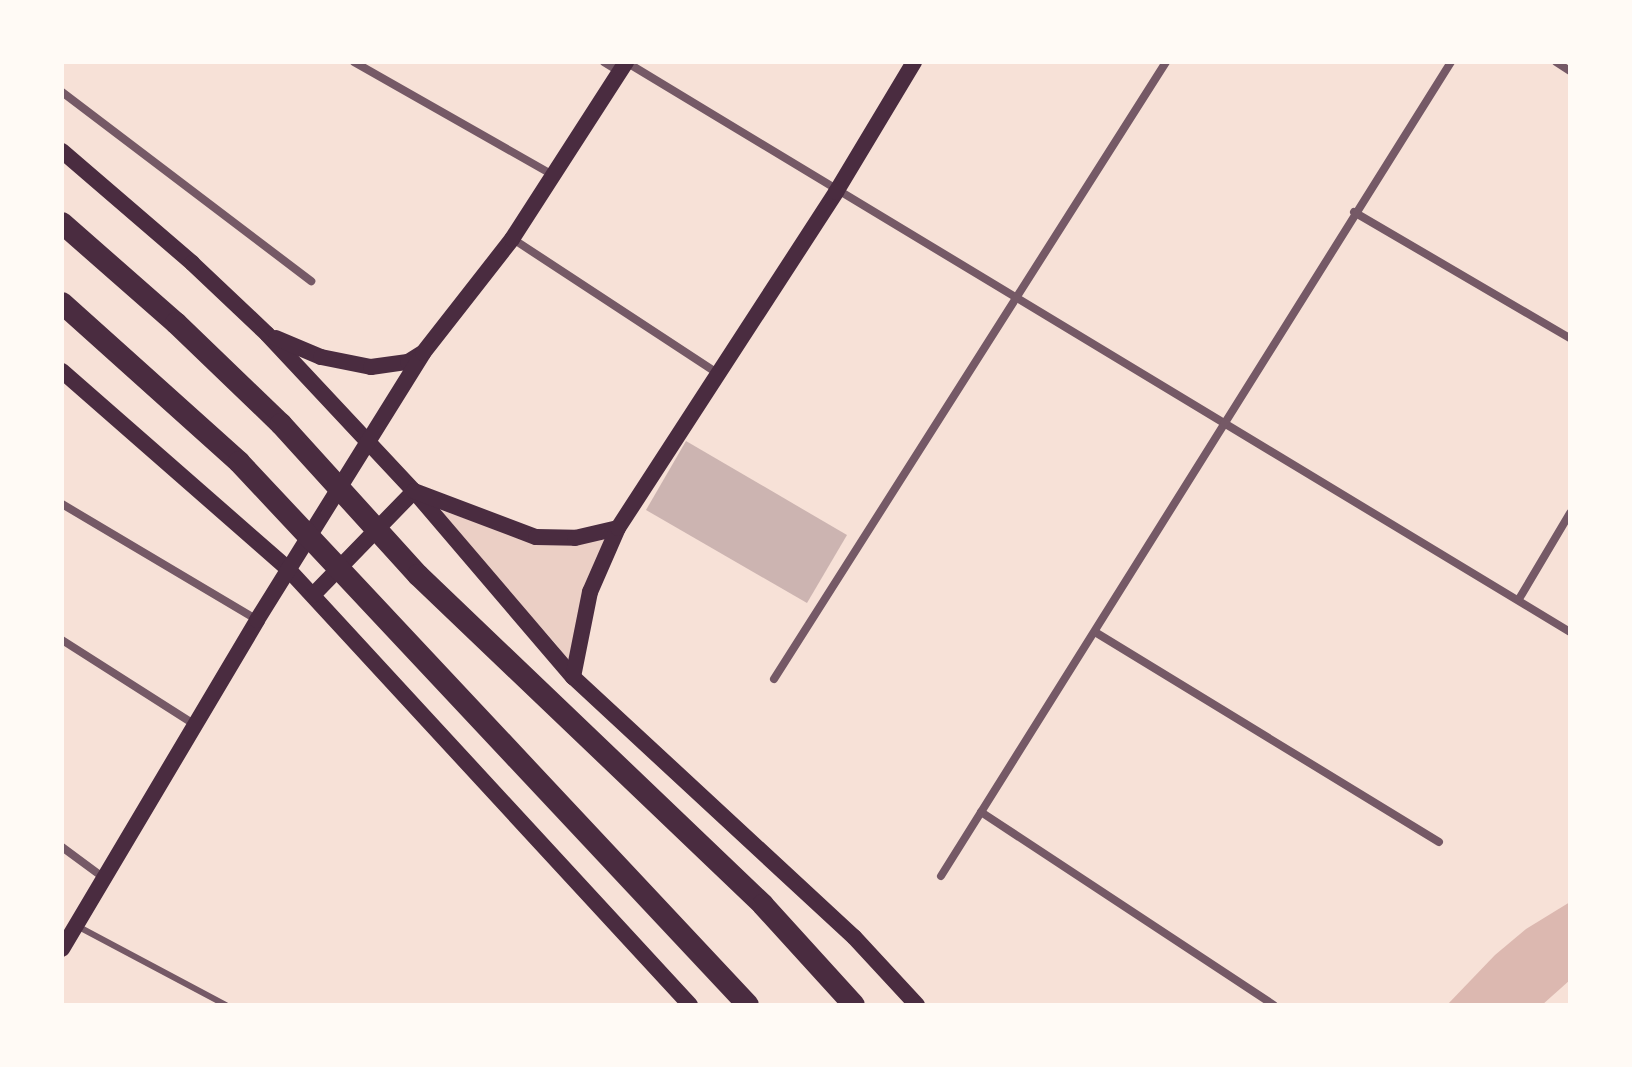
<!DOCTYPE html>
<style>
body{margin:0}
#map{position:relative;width:1632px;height:1067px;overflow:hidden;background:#f7e1d7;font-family:Figtree,sans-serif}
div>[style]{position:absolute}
.green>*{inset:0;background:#ebcfc5}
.water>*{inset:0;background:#dcb8b0}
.building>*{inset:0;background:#ccb4b1}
.service>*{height:6px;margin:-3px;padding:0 3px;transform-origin:3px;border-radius:3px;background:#755966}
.minor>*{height:8px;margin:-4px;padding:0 4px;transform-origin:4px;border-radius:4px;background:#755966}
.secondary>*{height:16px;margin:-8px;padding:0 8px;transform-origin:8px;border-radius:8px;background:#4a2c40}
.trunk>*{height:22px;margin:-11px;padding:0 11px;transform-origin:11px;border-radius:11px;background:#4a2c40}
span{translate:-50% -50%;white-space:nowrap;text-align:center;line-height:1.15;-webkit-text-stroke:6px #fffaf5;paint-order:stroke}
.frame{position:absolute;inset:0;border:64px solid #fffaf5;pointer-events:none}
</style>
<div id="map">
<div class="green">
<div style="clip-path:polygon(434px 508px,508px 533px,610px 534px,570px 665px,556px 644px)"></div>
</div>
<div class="water">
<div style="clip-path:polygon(1570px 902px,1570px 980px,1542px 1005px,1447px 1005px,1495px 955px,1526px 929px)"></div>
</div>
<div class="building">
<div style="clip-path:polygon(686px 441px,847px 535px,807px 603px,646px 510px)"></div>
</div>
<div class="service">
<div style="left:79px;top:927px;width:166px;rotate:28deg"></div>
</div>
<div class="minor">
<div style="left:354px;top:62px;width:229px;rotate:29.6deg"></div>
<div style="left:604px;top:62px;width:19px;rotate:32deg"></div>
<div style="left:626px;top:62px;width:1103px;rotate:31.12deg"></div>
<div style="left:1556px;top:62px;width:17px;rotate:33deg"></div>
<div style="left:62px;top:92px;width:313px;rotate:37.2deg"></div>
<div style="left:1354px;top:212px;width:250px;rotate:30.3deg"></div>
<div style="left:513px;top:239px;width:244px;rotate:33.3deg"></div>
<div style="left:62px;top:504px;width:227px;rotate:30.7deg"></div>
<div style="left:1519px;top:599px;width:100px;rotate:-59.3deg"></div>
<div style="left:1095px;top:632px;width:403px;rotate:31.4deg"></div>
<div style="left:62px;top:640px;width:156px;rotate:32.5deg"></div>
<div style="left:774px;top:679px;width:731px;rotate:-57.57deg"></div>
<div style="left:981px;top:812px;width:351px;rotate:33.4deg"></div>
<div style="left:62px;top:847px;width:52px;rotate:36.4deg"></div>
<div style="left:941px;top:876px;width:961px;rotate:-57.93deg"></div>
</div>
<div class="secondary">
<div style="left:62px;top:151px;width:172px;rotate:40.7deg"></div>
<div style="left:192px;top:263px;width:103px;rotate:43.4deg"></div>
<div style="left:267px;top:334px;width:215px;rotate:46.9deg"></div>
<div style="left:414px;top:491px;width:245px;rotate:49.5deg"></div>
<div style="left:573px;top:677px;width:383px;rotate:42.8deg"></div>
<div style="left:854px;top:937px;width:93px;rotate:47.2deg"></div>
<div style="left:276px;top:338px;width:49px;rotate:22.9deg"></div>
<div style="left:321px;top:357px;width:51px;rotate:11.3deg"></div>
<div style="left:371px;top:367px;width:37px;rotate:-8deg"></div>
<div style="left:408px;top:362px;width:15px;rotate:-32deg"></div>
<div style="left:62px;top:371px;width:300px;rotate:41.2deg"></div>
<div style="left:288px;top:569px;width:593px;rotate:47.32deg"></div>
<div style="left:313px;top:595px;width:145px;rotate:-45.8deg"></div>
<div style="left:414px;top:491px;width:130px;rotate:20.7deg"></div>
<div style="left:536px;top:537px;width:39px;rotate:1deg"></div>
<div style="left:575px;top:538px;width:44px;rotate:-13.1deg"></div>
<div style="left:573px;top:677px;width:87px;rotate:-78.7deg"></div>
<div style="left:590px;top:592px;width:70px;rotate:-66.4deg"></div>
<div style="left:618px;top:528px;width:401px;rotate:-57deg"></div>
<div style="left:836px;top:192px;width:152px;rotate:-59deg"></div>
<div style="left:62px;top:949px;width:382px;rotate:-59.3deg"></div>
<div style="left:257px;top:620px;width:314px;rotate:-58.1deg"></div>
<div style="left:423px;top:353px;width:145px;rotate:-52deg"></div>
<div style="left:512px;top:239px;width:211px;rotate:-57.2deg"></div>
</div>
<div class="trunk">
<div style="left:62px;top:223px;width:152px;rotate:41.3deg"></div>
<div style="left:176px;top:323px;width:146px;rotate:43.9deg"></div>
<div style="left:281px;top:424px;width:204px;rotate:47.8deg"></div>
<div style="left:418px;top:575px;width:477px;rotate:43.7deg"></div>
<div style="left:763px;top:905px;width:135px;rotate:47.7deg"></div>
<div style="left:62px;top:303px;width:238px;rotate:41.9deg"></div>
<div style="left:239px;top:462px;width:744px;rotate:46.85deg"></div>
</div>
<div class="frame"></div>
</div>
